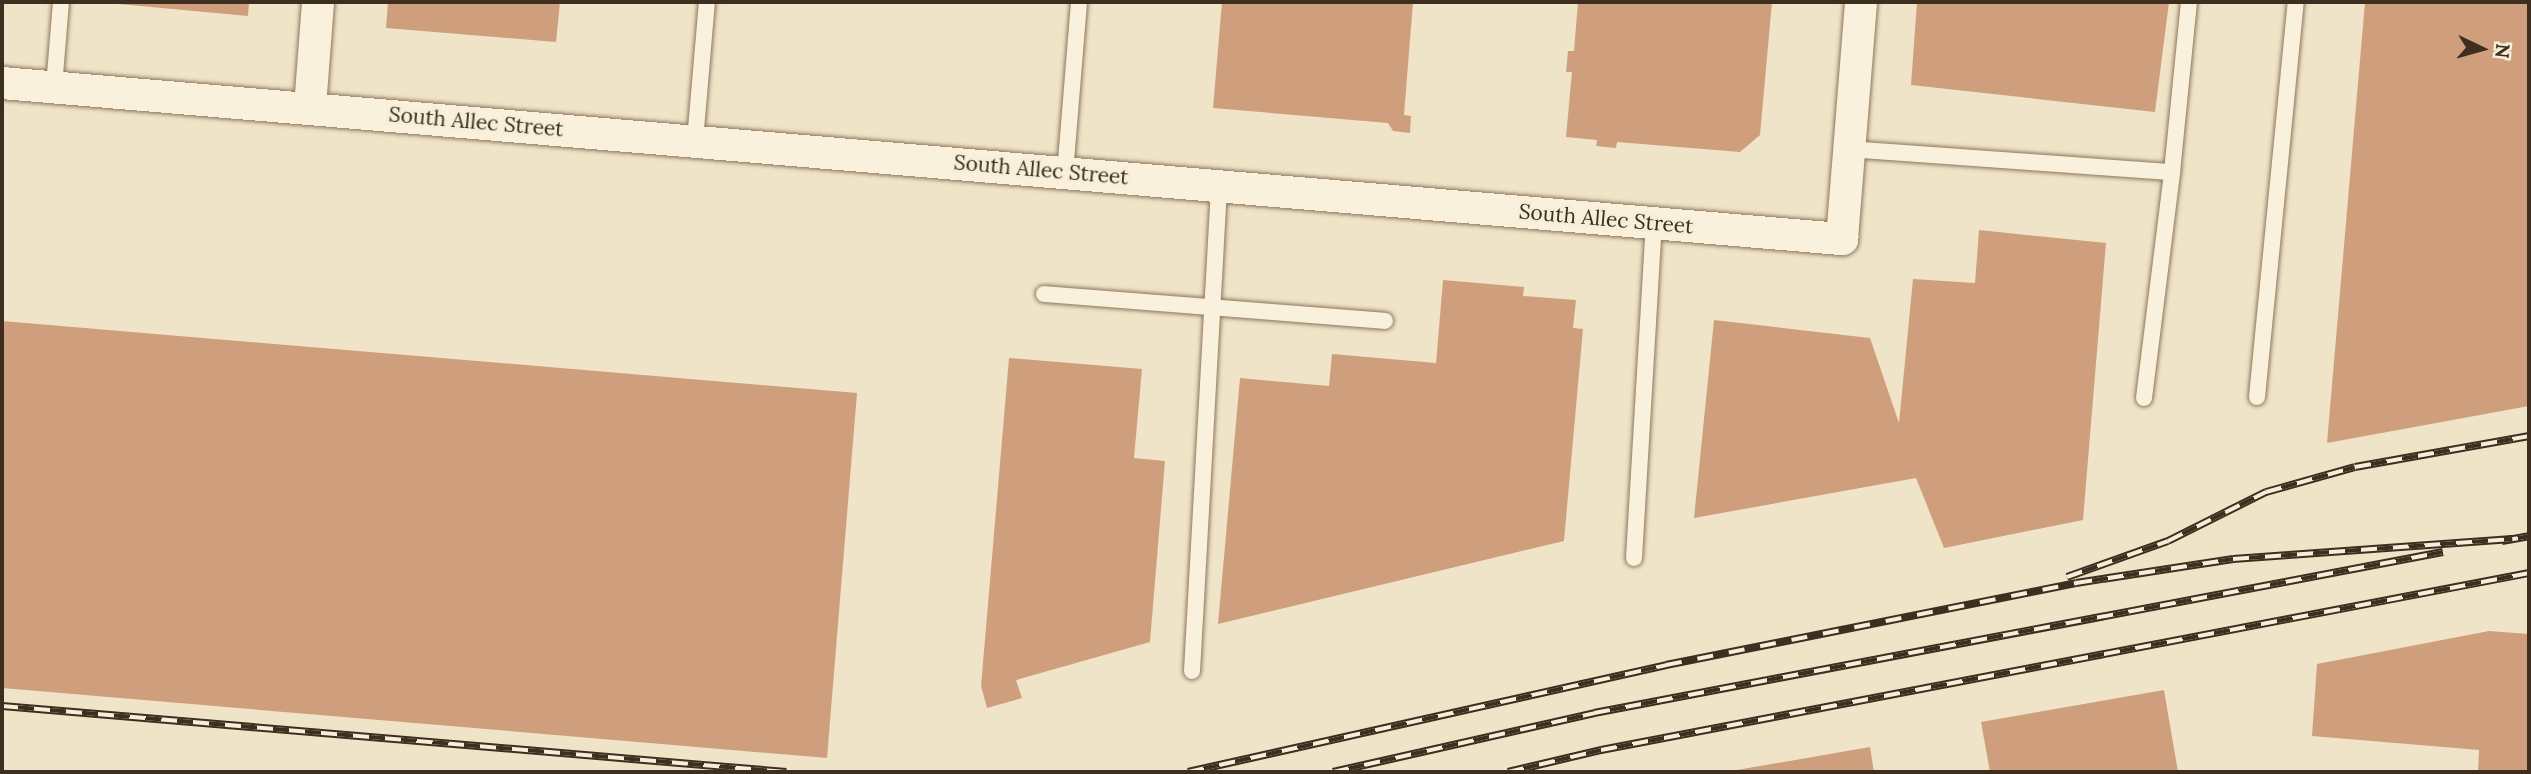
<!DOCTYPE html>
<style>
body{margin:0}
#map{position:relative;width:2531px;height:774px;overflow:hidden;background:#f0e4c8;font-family:Lora,serif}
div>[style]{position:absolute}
.building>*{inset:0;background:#cf9f7d}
.roads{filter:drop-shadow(0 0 2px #8d765c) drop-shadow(0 0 2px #8d765c)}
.lane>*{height:16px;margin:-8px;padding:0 8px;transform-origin:8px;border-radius:8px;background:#faf1dc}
.street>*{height:32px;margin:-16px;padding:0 16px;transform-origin:16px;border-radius:16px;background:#faf1dc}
.rail>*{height:8px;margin-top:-4px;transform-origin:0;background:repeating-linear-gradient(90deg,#f7eed8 0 16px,#3d2e20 0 32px);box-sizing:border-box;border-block:2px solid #3d2e20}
span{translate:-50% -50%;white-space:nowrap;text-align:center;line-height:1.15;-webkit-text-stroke:6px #f7eed8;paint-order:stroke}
.street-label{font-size:21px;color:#3d2e20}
.frame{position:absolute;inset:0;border:4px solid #3d2e20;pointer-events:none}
.north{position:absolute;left:2447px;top:14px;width:70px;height:70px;-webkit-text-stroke:5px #f7eed8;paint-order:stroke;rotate:95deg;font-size:19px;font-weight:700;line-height:28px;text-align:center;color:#3d2e20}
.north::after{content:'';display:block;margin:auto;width:24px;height:32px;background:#3d2e20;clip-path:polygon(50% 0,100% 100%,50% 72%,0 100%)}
</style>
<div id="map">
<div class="building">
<div style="clip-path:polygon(97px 2px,249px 2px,248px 16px)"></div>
<div style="clip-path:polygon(388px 2px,560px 2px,556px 42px,386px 28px)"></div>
<div style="clip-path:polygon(1222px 2px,1413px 2px,1404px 115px,1411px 116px,1410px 133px,1393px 131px,1388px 123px,1213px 108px)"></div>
<div style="clip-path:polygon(1578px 2px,1772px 2px,1760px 135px,1740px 152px,1617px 142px,1616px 148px,1596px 146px,1597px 140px,1566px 137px,1572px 72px,1566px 72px,1568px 51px,1574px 51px)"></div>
<div style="clip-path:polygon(1917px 2px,2169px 2px,2155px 112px,1911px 85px)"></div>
<div style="clip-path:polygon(2365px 2px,2529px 2px,2529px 406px,2327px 443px)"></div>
<div style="clip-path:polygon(1979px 230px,2106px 243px,2083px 520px,1944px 548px,1916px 478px,1694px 518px,1714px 320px,1870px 338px,1899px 423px,1913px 279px,1975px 283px)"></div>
<div style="clip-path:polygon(1443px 280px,1524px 287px,1523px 296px,1576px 300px,1573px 328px,1583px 329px,1564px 541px,1218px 624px,1240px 378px,1329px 386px,1332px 354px,1436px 363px)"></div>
<div style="clip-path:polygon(2px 321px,857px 393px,827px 758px,2px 688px)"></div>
<div style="clip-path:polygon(1009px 358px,1142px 369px,1134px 458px,1165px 461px,1150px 642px,1016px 680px,1022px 698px,987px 708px,981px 686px)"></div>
<div style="clip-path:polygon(2489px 631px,2529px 634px,2529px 772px,2478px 772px,2479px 750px,2312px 736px,2317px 664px)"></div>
<div style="clip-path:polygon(2164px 690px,2178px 772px,1990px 772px,1981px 722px)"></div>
<div style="clip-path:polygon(1870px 747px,1874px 772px,1731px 772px,1731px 771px)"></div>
</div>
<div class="roads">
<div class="lane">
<div style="left:54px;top:87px;width:85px;rotate:-85.3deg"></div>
<div style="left:695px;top:141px;width:140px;rotate:-85.1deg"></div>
<div style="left:1849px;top:149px;width:324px;rotate:4.1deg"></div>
<div style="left:2172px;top:172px;width:171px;rotate:-84.3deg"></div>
<div style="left:1065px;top:173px;width:172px;rotate:-85.3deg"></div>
<div style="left:1044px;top:294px;width:342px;rotate:4.5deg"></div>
<div style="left:2257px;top:397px;width:397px;rotate:-84.4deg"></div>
<div style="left:2144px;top:398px;width:228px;rotate:-82.9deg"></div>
<div style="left:1634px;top:558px;width:335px;rotate:-86.6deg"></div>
<div style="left:1192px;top:671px;width:486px;rotate:-86.8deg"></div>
</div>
<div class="street">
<div style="left:2px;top:83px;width:1847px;rotate:4.85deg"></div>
<div style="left:1842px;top:239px;width:238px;rotate:-85.4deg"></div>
<div style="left:310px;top:107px;width:105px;rotate:-85.6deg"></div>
</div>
</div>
<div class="rail">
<div style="left:2502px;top:541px;width:27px;rotate:-10deg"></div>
<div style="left:2067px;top:577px;width:107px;rotate:-19.6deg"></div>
<div style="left:2168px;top:541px;width:110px;rotate:-26.6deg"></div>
<div style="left:2266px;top:492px;width:92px;rotate:-15.7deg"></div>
<div style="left:2355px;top:467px;width:177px;rotate:-10.1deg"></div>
<div style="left:2px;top:706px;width:787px;rotate:4.81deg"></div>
<div style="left:1188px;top:772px;width:490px;rotate:-12.6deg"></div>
<div style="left:1666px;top:665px;width:418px;rotate:-11.3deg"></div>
<div style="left:2076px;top:583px;width:159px;rotate:-8.7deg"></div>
<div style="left:2233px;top:559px;width:280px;rotate:-4.1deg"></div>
<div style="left:1333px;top:772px;width:268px;rotate:-12.7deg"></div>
<div style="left:1594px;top:713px;width:864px;rotate:-10.74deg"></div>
<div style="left:1508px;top:772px;width:96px;rotate:-13.3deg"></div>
<div style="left:1601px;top:750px;width:945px;rotate:-10.8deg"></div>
</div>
<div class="street-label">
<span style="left:476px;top:122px;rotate:5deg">South Allec Street</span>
<span style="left:1041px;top:170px;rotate:5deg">South Allec Street</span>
<span style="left:1606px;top:219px;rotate:5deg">South Allec Street</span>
</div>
<div class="frame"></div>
<div class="north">N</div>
</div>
